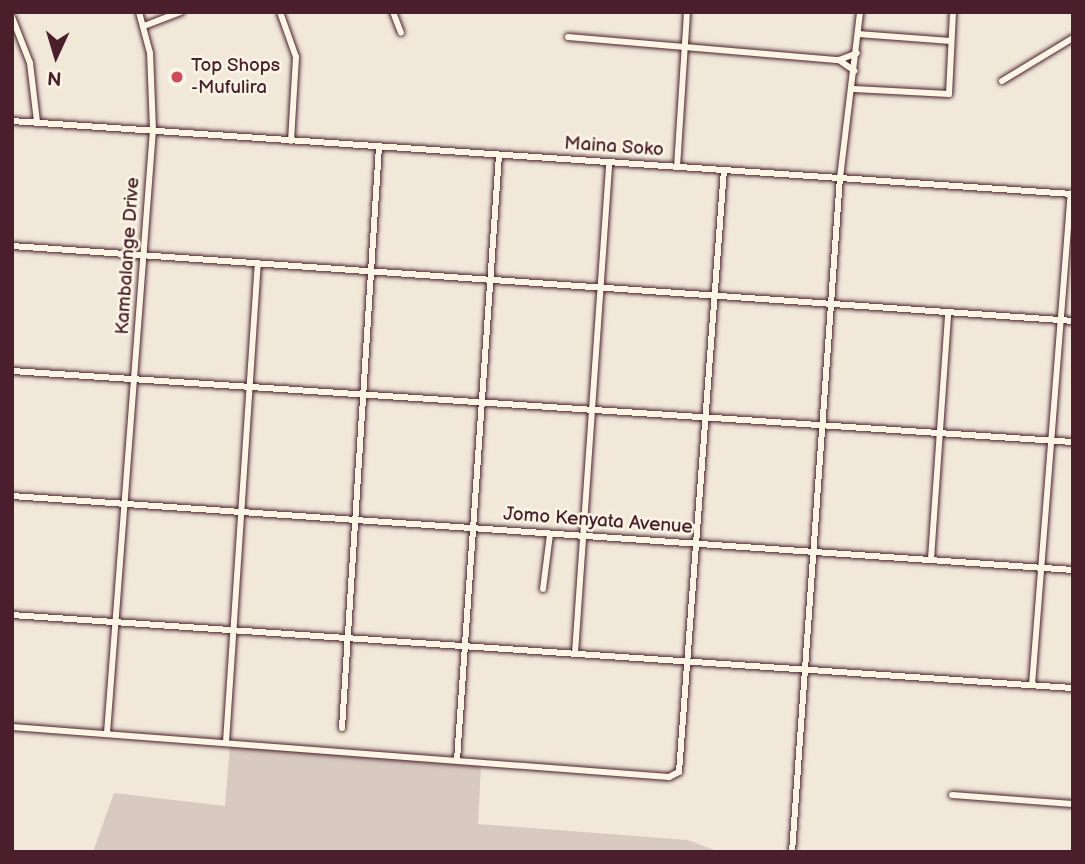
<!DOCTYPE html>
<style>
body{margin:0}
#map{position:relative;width:1085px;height:864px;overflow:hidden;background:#f1e8da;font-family:"Balsamiq Sans",sans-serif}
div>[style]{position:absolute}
.green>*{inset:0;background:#d8cac0}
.roads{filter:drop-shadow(0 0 2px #4a1f2b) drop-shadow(0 0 2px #4a1f2b)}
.minor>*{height:6px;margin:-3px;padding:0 3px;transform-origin:3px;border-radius:3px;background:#fcf5e5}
.dots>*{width:19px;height:19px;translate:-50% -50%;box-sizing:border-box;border:4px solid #fcf5e5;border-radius:50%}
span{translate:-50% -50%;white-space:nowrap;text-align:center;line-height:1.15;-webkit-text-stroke:5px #fcf5e5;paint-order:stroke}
.poi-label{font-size:19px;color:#4a1f2b}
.left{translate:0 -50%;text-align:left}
.street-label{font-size:19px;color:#4a1f2b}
.frame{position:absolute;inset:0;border:14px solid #4a1f2b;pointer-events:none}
.north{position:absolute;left:21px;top:21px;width:70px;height:70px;-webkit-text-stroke:5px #fcf5e5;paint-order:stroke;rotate:184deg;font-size:19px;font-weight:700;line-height:28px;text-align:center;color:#4a1f2b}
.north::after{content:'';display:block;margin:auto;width:24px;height:32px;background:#4a1f2b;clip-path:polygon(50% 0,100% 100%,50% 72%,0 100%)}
</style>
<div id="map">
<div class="green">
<div style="clip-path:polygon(230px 745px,481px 766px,478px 824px,688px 840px,719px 852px,93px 852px,114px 793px,225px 806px)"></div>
</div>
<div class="roads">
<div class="minor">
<div style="left:280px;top:12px;width:48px;rotate:70.4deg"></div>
<div style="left:296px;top:57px;width:84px;rotate:93.4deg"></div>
<div style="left:393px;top:12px;width:22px;rotate:69deg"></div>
<div style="left:12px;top:17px;width:49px;rotate:68.6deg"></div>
<div style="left:30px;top:63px;width:59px;rotate:83.2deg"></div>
<div style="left:144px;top:26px;width:40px;rotate:-21deg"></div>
<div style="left:858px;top:34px;width:93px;rotate:4.3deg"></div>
<div style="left:568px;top:37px;width:272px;rotate:4.9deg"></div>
<div style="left:839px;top:60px;width:19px;rotate:-21deg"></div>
<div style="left:839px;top:60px;width:19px;rotate:35deg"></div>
<div style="left:1002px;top:81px;width:83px;rotate:-31.2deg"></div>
<div style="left:854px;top:89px;width:95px;rotate:3deg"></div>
<div style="left:949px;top:94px;width:82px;rotate:-87.2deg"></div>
<div style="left:12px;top:121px;width:1064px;rotate:3.94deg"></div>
<div style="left:677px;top:167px;width:155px;rotate:-86.3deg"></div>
<div style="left:12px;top:246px;width:1064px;rotate:4.04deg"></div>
<div style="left:12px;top:371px;width:1063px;rotate:3.83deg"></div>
<div style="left:12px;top:496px;width:1064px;rotate:3.99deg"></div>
<div style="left:931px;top:559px;width:247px;rotate:-86deg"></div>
<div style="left:543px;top:589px;width:55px;rotate:-82.7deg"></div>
<div style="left:12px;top:615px;width:1064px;rotate:3.94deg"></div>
<div style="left:575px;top:653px;width:492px;rotate:-86deg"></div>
<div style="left:1032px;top:685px;width:493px;rotate:-85.5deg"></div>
<div style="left:12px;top:727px;width:659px;rotate:4.35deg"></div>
<div style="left:669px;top:777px;width:11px;rotate:-27deg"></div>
<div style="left:679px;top:772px;width:604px;rotate:-85.73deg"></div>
<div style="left:342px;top:728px;width:582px;rotate:-86.36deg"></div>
<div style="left:107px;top:733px;width:605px;rotate:-85.64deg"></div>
<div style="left:153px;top:130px;width:77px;rotate:-92.2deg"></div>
<div style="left:150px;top:53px;width:42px;rotate:-105deg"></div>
<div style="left:226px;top:742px;width:479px;rotate:-86.2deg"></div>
<div style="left:457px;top:760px;width:606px;rotate:-86.03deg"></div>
<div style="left:952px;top:795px;width:121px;rotate:4.3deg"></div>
<div style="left:792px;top:852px;width:676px;rotate:-85.93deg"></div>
<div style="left:840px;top:178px;width:167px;rotate:-83.1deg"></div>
</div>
</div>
<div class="dots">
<div style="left:177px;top:77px;background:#d1495b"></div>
</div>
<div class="poi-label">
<span class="left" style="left:191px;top:77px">Top Shops<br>-Mufulira</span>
</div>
<div class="street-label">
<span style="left:614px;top:147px;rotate:4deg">Maina Soko</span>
<span style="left:128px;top:256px;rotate:-86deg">Kambalange Drive</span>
<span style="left:598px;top:521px;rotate:4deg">Jomo Kenyata Avenue</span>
</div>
<div class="frame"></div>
<div class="north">N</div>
</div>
